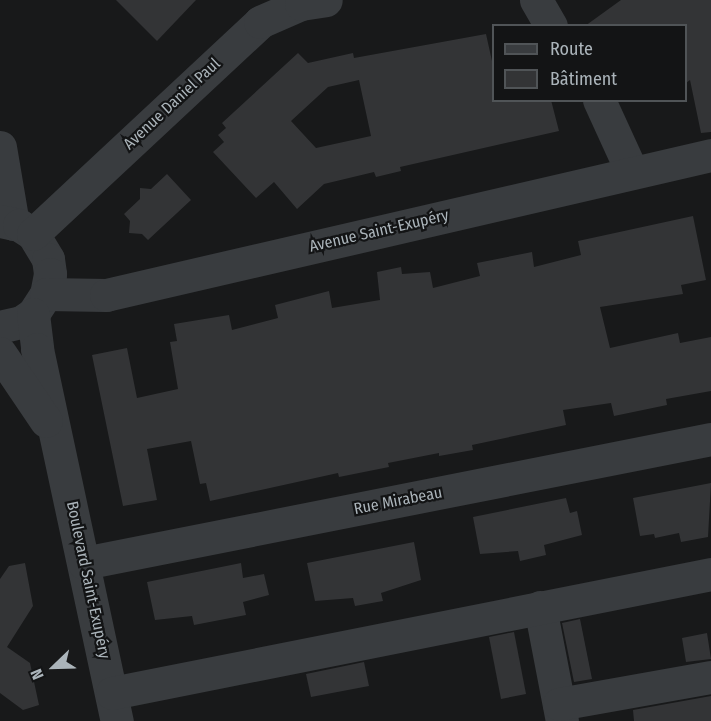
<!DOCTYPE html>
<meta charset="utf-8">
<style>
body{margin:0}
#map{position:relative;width:711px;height:721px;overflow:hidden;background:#18191a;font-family:"Fira Sans Condensed",sans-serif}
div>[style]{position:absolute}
.building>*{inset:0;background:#333436}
.minor>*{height:33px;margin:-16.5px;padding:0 16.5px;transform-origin:16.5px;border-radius:16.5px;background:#393c3f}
span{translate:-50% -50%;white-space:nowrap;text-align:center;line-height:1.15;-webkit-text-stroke:4.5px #131415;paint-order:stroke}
.street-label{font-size:16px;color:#abb4ba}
.legend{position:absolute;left:492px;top:24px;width:195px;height:78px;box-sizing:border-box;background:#131415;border:2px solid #505457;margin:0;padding:8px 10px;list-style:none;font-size:18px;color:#abb4ba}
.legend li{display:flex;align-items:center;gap:12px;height:30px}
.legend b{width:30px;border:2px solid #505457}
.north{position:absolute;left:24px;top:637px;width:60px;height:60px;-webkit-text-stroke:4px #131415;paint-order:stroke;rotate:247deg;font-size:16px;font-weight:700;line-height:24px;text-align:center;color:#abb4ba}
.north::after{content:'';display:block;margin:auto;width:21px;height:27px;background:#abb4ba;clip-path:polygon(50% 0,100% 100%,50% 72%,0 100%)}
</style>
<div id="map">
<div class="building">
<div style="clip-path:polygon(116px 0,196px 0,157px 41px)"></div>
<div style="clip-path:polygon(621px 0,711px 0,711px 132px,701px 133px,690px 80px,686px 83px,686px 26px,585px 26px)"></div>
<div style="clip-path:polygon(evenodd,486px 34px,494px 70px,494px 100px,551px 100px,559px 131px,400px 167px,401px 171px,376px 177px,374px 172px,324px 184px,297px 209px,274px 182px,256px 198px,213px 152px,224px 142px,218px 135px,226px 128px,222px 123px,298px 53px,308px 63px,353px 53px,354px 58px,486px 34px,359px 80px,371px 136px,316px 148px,291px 121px,328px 87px,359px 80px)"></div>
<div style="clip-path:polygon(167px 174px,191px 200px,148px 240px,142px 234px,129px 233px,130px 221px,124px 214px,140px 199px,140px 188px,151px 189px)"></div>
<div style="clip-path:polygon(693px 216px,706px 280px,681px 285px,683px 294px,600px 307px,610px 348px,678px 333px,680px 343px,711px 337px,711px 391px,666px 399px,667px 405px,614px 416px,611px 403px,563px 410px,566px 425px,472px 445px,473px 450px,439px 456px,439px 453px,388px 463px,389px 467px,339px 477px,338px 473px,210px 501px,206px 483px,200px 484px,191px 441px,147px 449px,157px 500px,123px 506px,92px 355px,127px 348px,137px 398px,178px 389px,170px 342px,177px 341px,174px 324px,229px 315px,232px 330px,278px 318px,275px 305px,329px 291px,332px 308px,380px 300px,377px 272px,401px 267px,402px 274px,430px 272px,433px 288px,480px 276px,477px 263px,532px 252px,534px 267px,581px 255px,578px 241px)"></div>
<div style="clip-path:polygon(711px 483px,708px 537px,681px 542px,679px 533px,655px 538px,654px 534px,640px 536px,633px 498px)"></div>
<div style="clip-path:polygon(566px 498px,570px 513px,577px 511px,582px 535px,544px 545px,546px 555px,520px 561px,518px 551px,480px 554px,473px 517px)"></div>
<div style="clip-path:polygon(414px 542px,421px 580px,381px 593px,383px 601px,355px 606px,353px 598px,315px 601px,307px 563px)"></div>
<div style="clip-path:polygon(25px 563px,33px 606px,7px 647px,30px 663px,39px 705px,23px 710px,0 693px,0 579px,9px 566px)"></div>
<div style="clip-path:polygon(241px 563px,243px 578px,264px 574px,269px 595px,243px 602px,246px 615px,194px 625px,192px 616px,155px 620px,147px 582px)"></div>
<div style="clip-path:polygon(580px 619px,592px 679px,574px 682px,562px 623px)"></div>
<div style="clip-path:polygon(514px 632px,526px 694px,501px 699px,489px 637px)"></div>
<div style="clip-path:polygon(707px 633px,711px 659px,686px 662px,682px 638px)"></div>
<div style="clip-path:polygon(364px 662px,369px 686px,311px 697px,306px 674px)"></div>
<div style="clip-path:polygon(711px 696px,711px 721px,634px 721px,633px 710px)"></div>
</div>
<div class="minor">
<div style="left:536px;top:0;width:30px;rotate:60deg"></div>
<div style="left:599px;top:100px;width:79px;rotate:65.4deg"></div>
<div style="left:0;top:147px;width:78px;rotate:80.4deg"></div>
<div style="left:0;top:221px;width:19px;rotate:12deg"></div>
<div style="left:19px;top:225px;width:17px;rotate:33deg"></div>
<div style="left:33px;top:234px;width:29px;rotate:59deg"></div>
<div style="left:48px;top:259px;width:15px;rotate:82deg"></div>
<div style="left:50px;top:274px;width:20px;rotate:101deg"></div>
<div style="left:46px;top:294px;width:24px;rotate:123deg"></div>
<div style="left:33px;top:314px;width:14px;rotate:146deg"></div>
<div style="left:21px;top:322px;width:22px;rotate:167deg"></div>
<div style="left:33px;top:234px;width:311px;rotate:-43deg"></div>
<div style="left:260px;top:22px;width:45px;rotate:-23.7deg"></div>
<div style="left:301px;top:4px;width:25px;rotate:-9deg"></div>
<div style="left:46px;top:294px;width:60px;rotate:1deg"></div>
<div style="left:106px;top:295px;width:621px;rotate:-13.03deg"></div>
<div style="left:33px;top:314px;width:35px;rotate:83deg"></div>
<div style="left:37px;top:349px;width:381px;rotate:77.9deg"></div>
<div style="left:0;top:353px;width:82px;rotate:55.9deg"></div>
<div style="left:84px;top:563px;width:639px;rotate:-11.19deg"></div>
<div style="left:540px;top:607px;width:116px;rotate:79.1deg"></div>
<div style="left:112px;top:693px;width:611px;rotate:-11.24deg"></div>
<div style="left:559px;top:704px;width:154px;rotate:-10.1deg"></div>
</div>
<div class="street-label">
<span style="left:172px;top:104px;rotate:-43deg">Avenue Daniel Paul</span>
<span style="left:379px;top:231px;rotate:-13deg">Avenue Saint-Exupéry</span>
<span style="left:398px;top:501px;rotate:-11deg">Rue Mirabeau</span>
<span style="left:88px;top:580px;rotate:78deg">Boulevard Saint-Exupéry</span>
</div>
<ul class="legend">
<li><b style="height:8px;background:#393c3f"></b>Route</li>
<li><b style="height:16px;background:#333436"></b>Bâtiment</li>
</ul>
<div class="north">N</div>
</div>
